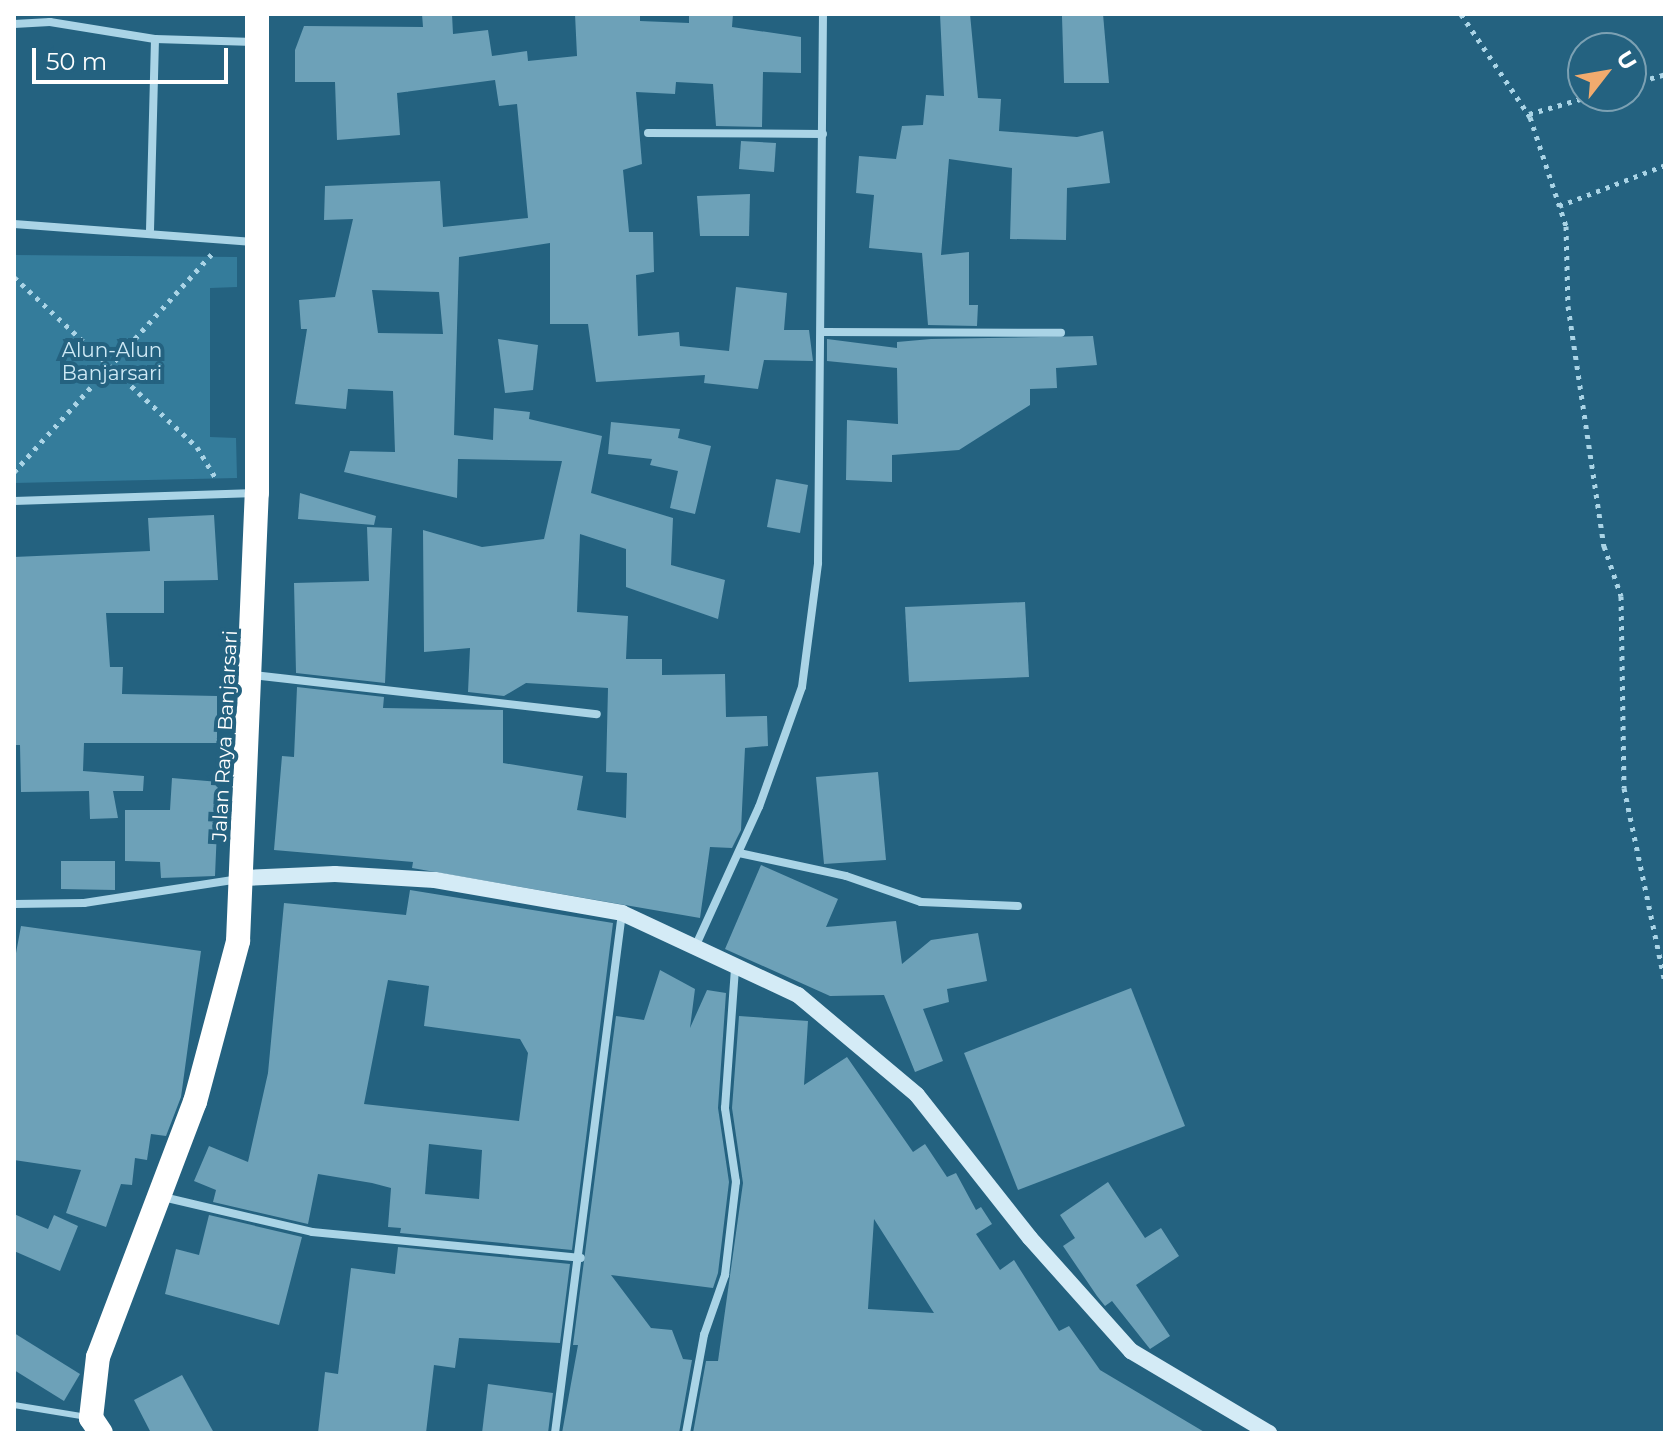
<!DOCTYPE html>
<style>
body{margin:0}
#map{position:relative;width:1679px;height:1447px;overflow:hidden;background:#246280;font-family:Montserrat,sans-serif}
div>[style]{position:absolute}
.green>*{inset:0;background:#347c9b}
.building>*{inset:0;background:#6da1b8}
.path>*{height:5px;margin-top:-2.5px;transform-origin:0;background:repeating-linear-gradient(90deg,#aad4e6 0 4px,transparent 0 10px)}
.lane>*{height:6px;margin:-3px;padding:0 3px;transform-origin:3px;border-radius:3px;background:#aad4e6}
.street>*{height:8px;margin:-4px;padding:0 4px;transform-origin:4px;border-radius:4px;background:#aad4e6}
.secondary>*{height:16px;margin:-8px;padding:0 8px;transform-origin:8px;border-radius:8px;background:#d4ebf6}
.highway>*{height:24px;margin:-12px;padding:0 12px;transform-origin:12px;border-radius:12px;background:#fff}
span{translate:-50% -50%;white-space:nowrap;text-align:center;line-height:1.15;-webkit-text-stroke:8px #246280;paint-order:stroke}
.park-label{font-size:20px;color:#cee9f5}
.street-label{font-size:20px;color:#fff}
.frame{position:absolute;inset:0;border:16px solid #fff;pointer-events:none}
.north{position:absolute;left:1567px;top:32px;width:80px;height:80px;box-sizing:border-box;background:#246280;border:2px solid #7ca1b3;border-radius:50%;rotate:59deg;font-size:22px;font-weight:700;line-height:32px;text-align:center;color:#fff}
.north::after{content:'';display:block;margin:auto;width:28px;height:36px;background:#f1ab6e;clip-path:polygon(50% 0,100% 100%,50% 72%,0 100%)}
.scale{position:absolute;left:32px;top:48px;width:196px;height:36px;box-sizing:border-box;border:4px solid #fff;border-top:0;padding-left:10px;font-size:24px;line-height:28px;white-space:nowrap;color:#fff;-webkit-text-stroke:6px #246280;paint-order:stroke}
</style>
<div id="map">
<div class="green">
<div style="clip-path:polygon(14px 255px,237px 257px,237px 287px,210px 288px,210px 437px,236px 438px,237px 478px,14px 483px)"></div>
</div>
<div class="building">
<div style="clip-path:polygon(evenodd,422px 14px,452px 14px,453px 34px,488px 30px,492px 56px,527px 51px,528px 61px,577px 56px,575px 14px,640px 14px,640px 21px,689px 23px,689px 14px,733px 14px,732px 27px,801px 37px,801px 73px,763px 72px,762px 127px,716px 126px,713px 84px,676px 82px,675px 94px,636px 92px,642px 164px,623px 170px,629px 232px,653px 232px,654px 272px,636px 275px,638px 336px,679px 332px,680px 346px,729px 351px,736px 287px,787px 293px,784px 330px,809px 330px,813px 361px,764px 360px,758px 389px,704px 383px,705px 375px,596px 382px,588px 324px,550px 324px,550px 243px,459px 257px,454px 435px,493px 440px,494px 408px,530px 412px,529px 419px,602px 436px,591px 493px,673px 518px,671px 565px,725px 580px,718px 619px,626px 587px,626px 549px,580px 534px,577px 612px,628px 616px,626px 659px,662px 659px,662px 675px,725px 674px,726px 717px,767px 716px,768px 746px,745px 748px,741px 830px,732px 848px,710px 847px,700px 918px,412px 868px,413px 862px,274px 850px,282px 756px,294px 757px,297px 687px,384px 697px,383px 708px,503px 710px,503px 763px,583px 776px,577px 810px,626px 818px,627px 773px,606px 772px,608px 688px,526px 683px,504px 696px,468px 692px,470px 648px,424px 652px,423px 530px,482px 547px,544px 539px,562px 461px,458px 459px,457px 498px,344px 472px,350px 451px,395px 452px,393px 391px,348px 389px,346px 409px,295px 404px,307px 329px,301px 329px,299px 300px,335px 297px,353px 219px,324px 220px,325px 186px,440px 181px,443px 227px,528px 218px,517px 104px,499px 106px,495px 80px,397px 93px,400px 135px,337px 140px,335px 82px,295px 82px,295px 50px,304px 26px,423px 27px,422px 14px,372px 290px,439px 292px,443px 334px,378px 333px,372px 290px)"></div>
<div style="clip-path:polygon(940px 14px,970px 14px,978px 98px,1001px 99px,999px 131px,1077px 137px,1103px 131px,1110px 183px,1067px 188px,1066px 240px,1010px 239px,1012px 168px,949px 159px,941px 255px,969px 252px,969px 305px,978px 305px,977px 326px,928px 325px,922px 253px,869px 248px,874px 195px,856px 193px,859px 156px,896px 159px,902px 126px,923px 125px,926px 95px,944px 96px)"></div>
<div style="clip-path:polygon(1103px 14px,1109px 83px,1064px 83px,1062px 16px)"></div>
<div style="clip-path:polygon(741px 141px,776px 143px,774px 172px,739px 169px)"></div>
<div style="clip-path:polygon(750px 194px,749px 236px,700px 236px,697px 196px)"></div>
<div style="clip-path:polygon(1093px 336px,1097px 365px,1056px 368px,1057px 388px,1030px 389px,1030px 405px,959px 450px,892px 455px,892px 482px,846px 480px,847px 420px,898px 424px,897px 368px,827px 361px,827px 339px,897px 348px,897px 342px,931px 339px)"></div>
<div style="clip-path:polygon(498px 339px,538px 345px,533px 390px,505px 393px)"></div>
<div style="clip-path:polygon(611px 422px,680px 429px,678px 438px,711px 446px,695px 514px,670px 508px,678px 471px,650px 465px,652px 459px,608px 454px)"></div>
<div style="clip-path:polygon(776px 479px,808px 485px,800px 533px,767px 527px)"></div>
<div style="clip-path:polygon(300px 493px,376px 516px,374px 525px,298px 519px)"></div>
<div style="clip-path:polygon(214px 515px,218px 580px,164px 581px,164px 613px,106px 613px,110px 667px,123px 667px,122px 694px,217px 696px,217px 743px,84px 743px,83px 771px,144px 776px,143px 791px,113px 791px,118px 818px,90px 819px,89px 791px,21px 792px,20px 745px,14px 745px,14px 557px,150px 551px,148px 518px)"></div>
<div style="clip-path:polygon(367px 527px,392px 528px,385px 683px,296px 673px,294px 583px,369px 581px)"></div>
<div style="clip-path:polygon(1025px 602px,1029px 677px,909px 682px,905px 607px)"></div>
<div style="clip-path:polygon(878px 772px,886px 860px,824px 864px,816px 777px)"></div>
<div style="clip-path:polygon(172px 778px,219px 782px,215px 876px,161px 878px,160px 862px,125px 861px,125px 810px,170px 810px)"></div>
<div style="clip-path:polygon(61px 861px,115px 861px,115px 890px,61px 889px)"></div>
<div style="clip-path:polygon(761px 865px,838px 899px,826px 927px,896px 921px,902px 964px,931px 940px,978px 933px,987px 981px,947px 989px,949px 1002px,923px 1009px,943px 1061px,915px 1072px,884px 995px,830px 996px,725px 949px)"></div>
<div style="clip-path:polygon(evenodd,410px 890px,613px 923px,572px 1250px,400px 1233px,401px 1228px,388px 1227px,391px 1188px,372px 1183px,318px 1174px,308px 1224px,213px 1202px,216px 1190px,194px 1181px,209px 1146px,248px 1162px,268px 1073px,284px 903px,406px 915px,410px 890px,388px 980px,429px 986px,424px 1026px,520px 1039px,528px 1053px,519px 1121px,364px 1104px,388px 980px,410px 890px,429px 1144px,482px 1150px,479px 1199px,425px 1194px,429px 1144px)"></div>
<div style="clip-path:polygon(21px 926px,201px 951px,181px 1097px,166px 1136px,151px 1134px,147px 1160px,135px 1158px,132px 1185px,121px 1184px,106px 1227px,66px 1213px,81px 1170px,14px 1160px,14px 964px)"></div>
<div style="clip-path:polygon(660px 970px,695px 989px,690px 1028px,707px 990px,726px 993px,718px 1108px,729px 1182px,718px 1273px,713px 1288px,611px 1275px,651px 1328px,672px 1330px,683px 1359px,692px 1360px,679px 1433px,562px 1433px,578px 1345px,573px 1345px,616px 1016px,644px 1020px)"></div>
<div style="clip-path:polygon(1131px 988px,1185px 1126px,1018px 1190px,964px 1053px)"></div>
<div style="clip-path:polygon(evenodd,739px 1016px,808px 1021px,804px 1085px,847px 1057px,913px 1152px,925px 1144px,947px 1177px,956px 1173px,976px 1210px,981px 1207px,992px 1224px,976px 1234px,1000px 1270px,1014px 1260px,1059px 1331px,1069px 1326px,1100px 1370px,1206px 1433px,693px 1433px,706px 1361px,718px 1361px,743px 1183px,732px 1108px,739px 1016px,874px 1219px,934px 1313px,868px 1309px,874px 1219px)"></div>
<div style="clip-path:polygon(1108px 1182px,1145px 1238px,1161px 1228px,1179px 1256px,1136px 1285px,1170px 1336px,1150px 1349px,1112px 1301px,1105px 1306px,1097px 1296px,1063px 1246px,1075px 1238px,1060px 1215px)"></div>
<div style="clip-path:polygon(14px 1214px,48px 1229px,54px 1215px,78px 1226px,60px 1271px,14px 1251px)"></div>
<div style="clip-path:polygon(209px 1215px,302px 1237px,279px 1325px,165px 1294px,176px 1249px,199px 1255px)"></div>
<div style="clip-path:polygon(398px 1247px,570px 1264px,560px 1343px,459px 1338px,455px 1368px,434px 1365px,426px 1433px,318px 1433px,325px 1372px,338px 1374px,351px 1268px,395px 1274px)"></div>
<div style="clip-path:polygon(14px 1333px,80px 1374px,64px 1401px,14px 1370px)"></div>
<div style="clip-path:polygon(182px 1375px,214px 1433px,151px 1433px,134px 1400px)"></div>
<div style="clip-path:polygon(488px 1384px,553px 1393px,548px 1433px,482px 1433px)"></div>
</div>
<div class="path">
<div style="left:1461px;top:14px;width:124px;rotate:56.2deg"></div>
<div style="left:1530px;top:117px;width:115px;rotate:71.7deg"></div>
<div style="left:1566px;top:226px;width:80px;rotate:88.6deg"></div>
<div style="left:1568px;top:306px;width:243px;rotate:81.5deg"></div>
<div style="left:1604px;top:546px;width:53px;rotate:71.2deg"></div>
<div style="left:1621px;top:596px;width:192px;rotate:89.1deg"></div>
<div style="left:1624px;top:788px;width:198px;rotate:78.1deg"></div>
<div style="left:1631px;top:84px;width:35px;rotate:-16deg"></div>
<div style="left:1529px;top:114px;width:65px;rotate:-16.2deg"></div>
<div style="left:1559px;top:206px;width:114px;rotate:-21.1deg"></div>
<div style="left:14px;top:277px;width:250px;rotate:42.9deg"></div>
<div style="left:197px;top:447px;width:37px;rotate:59deg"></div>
<div style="left:14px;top:472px;width:294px;rotate:-47.8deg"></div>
</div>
<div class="lane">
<div style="left:14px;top:1405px;width:74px;rotate:9.3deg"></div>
</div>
<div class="street">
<div style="left:14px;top:24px;width:36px;rotate:-3deg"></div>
<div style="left:50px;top:22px;width:106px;rotate:9.2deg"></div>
<div style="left:648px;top:133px;width:175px;rotate:0.3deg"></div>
<div style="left:14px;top:224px;width:240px;rotate:4.3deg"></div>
<div style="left:150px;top:230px;width:191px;rotate:-88.5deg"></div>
<div style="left:155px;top:39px;width:99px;rotate:1.7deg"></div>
<div style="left:824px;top:332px;width:237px;rotate:0.2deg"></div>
<div style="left:14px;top:501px;width:242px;rotate:-1.9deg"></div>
<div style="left:253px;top:675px;width:346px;rotate:6.5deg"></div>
<div style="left:739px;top:853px;width:109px;rotate:12.1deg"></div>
<div style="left:846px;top:876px;width:79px;rotate:19.1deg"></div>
<div style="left:921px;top:902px;width:97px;rotate:2.4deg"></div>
<div style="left:14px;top:904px;width:70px;rotate:-0.8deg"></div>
<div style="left:84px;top:903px;width:157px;rotate:-8.8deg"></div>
<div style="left:696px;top:945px;width:152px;rotate:-65.5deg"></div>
<div style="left:759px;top:807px;width:127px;rotate:-70.3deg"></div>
<div style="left:802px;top:687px;width:125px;rotate:-82.6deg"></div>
<div style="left:818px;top:563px;width:549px;rotate:-89.48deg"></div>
<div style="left:163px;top:1197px;width:153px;rotate:13.2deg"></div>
<div style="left:312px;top:1232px;width:270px;rotate:5.5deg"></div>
<div style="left:555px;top:1433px;width:524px;rotate:-82.66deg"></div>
<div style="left:686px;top:1433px;width:100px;rotate:-79.6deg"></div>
<div style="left:704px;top:1335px;width:64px;rotate:-70.7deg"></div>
<div style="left:725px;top:1275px;width:94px;rotate:-83.3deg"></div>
<div style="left:736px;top:1182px;width:75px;rotate:-98.5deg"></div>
<div style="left:725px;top:1108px;width:138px;rotate:-85.9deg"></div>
</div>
<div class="secondary">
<div style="left:242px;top:878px;width:93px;rotate:-2.5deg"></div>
<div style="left:335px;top:874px;width:100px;rotate:3.4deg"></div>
<div style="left:435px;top:880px;width:190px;rotate:10deg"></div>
<div style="left:622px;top:913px;width:194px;rotate:25deg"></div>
<div style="left:798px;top:995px;width:155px;rotate:40deg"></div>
<div style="left:917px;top:1095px;width:182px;rotate:51.7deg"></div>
<div style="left:1030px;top:1238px;width:152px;rotate:48.2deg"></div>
<div style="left:1131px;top:1351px;width:161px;rotate:30.7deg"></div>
</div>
<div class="highway">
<div style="left:101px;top:1433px;width:18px;rotate:-124deg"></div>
<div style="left:91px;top:1418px;width:61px;rotate:-83.5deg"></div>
<div style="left:98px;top:1357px;width:273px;rotate:-69.2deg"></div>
<div style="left:195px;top:1102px;width:167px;rotate:-75deg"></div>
<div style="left:238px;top:941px;width:448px;rotate:-87.6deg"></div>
<div style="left:257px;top:493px;width:479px;rotate:-90deg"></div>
</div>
<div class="park-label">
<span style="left:112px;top:362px">Alun-Alun<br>Banjarsari</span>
</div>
<div class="street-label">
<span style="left:225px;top:736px;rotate:-87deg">Jalan Raya Banjarsari</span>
</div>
<div class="frame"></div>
<div class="north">U</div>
<div class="scale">50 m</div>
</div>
